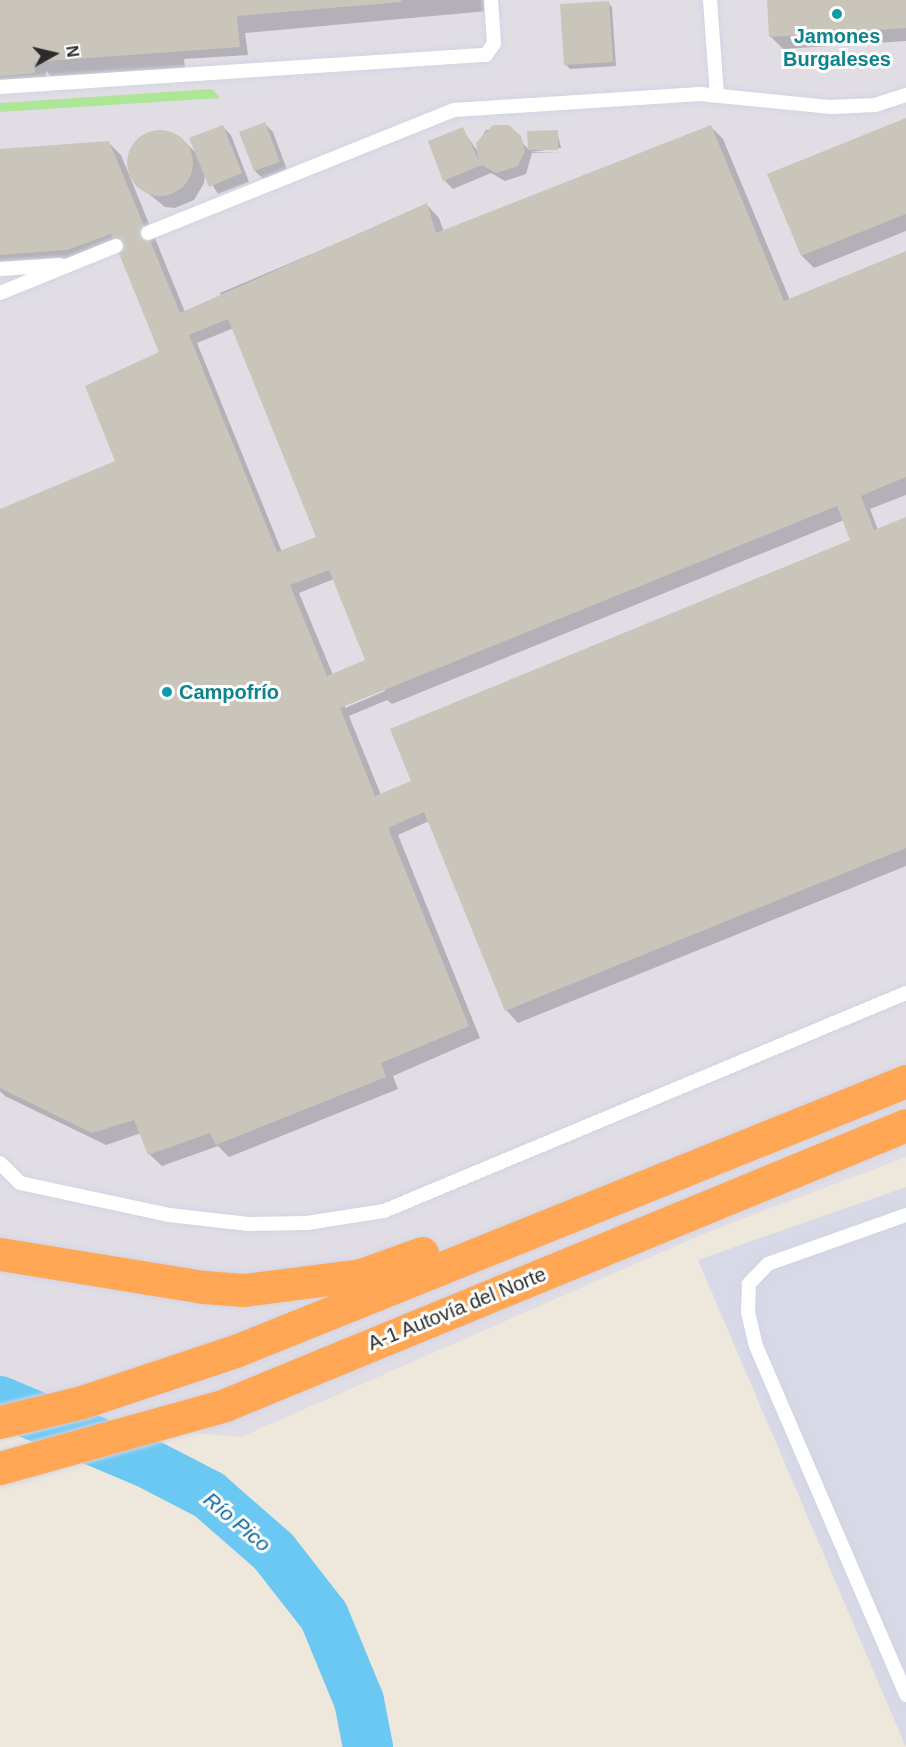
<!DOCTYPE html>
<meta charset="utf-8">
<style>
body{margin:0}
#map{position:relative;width:906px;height:1747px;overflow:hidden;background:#ede7dc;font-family:Arial,sans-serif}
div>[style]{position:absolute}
.industrial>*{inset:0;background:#e0dde5}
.airport>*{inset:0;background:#d8d9e6}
.green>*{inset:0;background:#aee697}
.shadow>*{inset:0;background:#0003}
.river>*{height:50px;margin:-25px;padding:0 25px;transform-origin:25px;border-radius:25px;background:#6bc8f3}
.building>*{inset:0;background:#c9c5bb}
.round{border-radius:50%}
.roads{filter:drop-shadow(0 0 2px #d1d4e4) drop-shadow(0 0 2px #d1d4e4)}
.service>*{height:14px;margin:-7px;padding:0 7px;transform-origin:7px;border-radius:7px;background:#fff}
.motorway>*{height:33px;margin:-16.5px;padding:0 16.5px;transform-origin:16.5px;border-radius:16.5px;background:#ffa755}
.dots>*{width:16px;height:16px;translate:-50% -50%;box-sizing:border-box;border:3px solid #fff;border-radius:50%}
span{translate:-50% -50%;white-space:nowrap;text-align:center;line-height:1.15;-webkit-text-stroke:6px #fff;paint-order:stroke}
.culture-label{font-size:20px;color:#0d838f;font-weight:700}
.left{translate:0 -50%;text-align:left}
.street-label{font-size:20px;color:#2b2b2b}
.water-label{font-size:21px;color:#0965a1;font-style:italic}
.north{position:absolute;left:24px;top:24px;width:60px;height:60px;-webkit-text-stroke:4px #fff;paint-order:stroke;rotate:82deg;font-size:16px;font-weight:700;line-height:24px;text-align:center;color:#2b2b2b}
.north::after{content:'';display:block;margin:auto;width:21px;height:27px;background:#2b2b2b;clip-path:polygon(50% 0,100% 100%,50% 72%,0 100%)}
</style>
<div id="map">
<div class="industrial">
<div style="clip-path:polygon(0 0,906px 0,906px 1157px,708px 1232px,241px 1437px,0 1418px)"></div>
</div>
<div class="airport">
<div style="clip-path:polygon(906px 1187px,906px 1747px,698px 1260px)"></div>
</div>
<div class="green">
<div style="clip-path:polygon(212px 89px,220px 98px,0 112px,0 103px)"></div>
</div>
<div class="shadow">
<div style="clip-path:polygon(0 0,487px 0,488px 11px,245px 33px,248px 55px,184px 59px,185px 68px,52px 77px,46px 71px,46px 85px,0 88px)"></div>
<div style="clip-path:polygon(769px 0,906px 0,906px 41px,783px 49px,771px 37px)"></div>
<div style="clip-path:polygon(608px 3px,612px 7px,616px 66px,570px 69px,566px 65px)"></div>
<div style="clip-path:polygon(906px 119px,906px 231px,814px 268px,802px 256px,769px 175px)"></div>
<div style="clip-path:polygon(265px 124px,273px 132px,287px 170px,263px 179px,255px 171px,241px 133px)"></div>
<div style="clip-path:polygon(evenodd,710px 126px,723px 139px,790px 300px,906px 253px,906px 495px,870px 509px,878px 530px,906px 519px,906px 866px,518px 1023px,506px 1010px,429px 821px,398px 835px,480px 1038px,393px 1076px,398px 1089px,229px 1157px,218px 1146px,162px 1166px,149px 1154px,141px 1133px,106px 1145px,5px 1096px,0 1091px,0 511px,117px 462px,161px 353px,118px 248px,80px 262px,0 268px,0 150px,109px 143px,121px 155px,185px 312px,225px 305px,220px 293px,427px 205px,439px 218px,444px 232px,710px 126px,234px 328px,320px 544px,282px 552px,197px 343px,234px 328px,710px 126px,844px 520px,852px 541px,413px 782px,381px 795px,349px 716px,387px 700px,392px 704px,844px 520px,710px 126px,334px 579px,367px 661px,333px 675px,299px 593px,334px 579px,710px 126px,384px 688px,385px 691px,345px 708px,345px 704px,384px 688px)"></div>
<div style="clip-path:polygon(223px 127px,231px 135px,249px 182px,218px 194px,205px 173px,204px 183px,194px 200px,175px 208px,165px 207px,134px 182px,128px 162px,136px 142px,153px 131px,164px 131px,183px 140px,198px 155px)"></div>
<div style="clip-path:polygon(508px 127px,529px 150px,557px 132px,561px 148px,531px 152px,561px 153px,532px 153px,526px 174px,505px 181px,491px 173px,453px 189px,445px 181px,429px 141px,462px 129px,478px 152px,478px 143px,486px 130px)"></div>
</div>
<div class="river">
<div style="left:0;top:1401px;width:162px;rotate:22.9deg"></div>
<div style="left:149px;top:1464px;width:68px;rotate:27.3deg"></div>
<div style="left:209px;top:1495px;width:86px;rotate:41.2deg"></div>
<div style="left:274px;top:1552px;width:81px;rotate:52deg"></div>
<div style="left:324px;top:1616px;width:92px;rotate:67.6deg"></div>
<div style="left:359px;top:1701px;width:47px;rotate:78.9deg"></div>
</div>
<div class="building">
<div style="clip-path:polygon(0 0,401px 0,401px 2px,237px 16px,240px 47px,34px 62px,35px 73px,0 76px)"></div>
<div style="clip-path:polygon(767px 0,906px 0,906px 28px,769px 37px)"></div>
<div style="clip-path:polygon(609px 1px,613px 62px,564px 65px,560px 4px)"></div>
<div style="clip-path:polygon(906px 118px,906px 214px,801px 256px,767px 174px)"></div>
<div style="clip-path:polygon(265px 122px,280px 162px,254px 171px,239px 132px)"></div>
<div style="clip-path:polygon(223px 125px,242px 173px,209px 187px,189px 138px)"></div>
<div style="clip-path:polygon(493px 125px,509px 125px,521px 136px,525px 151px,518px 166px,496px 173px,482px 165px,443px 181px,428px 141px,463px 127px,478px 159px,476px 143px)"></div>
<div style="clip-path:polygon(evenodd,711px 125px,784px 301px,906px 251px,906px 477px,861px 496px,874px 530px,906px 517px,906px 848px,505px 1011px,424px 812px,388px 828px,469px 1026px,381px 1063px,386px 1077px,216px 1145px,210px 1133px,148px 1155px,134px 1120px,92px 1133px,0 1088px,0 509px,115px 461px,85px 386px,159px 352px,111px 234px,67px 250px,0 255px,0 149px,109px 141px,180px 313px,427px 203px,436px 233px,711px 125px,228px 319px,316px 537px,277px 552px,189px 335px,228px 319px,711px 125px,837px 506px,850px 540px,390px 729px,411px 781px,375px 796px,340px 708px,837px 506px,711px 125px,329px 570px,365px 660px,327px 676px,290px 585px,329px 570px)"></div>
<div class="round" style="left:127px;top:130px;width:66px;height:66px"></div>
<div style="clip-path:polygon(558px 130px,558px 150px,528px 150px,527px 131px)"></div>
</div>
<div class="roads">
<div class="service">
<div style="left:710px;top:0;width:96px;rotate:85.8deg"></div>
<div style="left:0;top:87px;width:487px;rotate:-3.8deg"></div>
<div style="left:486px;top:55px;width:14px;rotate:-56deg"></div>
<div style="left:494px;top:43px;width:43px;rotate:-94deg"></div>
<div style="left:148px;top:233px;width:330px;rotate:-21.9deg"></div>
<div style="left:454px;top:110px;width:247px;rotate:-3.7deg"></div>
<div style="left:700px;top:94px;width:132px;rotate:5.7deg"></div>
<div style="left:831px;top:107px;width:44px;rotate:-2.6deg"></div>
<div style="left:875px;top:105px;width:33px;rotate:-18deg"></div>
<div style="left:0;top:269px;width:60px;rotate:-3.8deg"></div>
<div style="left:0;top:293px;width:125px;rotate:-22.1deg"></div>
<div style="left:0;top:1163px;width:28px;rotate:45deg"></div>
<div style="left:20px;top:1183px;width:152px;rotate:12.1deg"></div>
<div style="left:169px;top:1215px;width:80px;rotate:6.5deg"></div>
<div style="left:248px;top:1224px;width:59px;rotate:-1deg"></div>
<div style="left:307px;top:1223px;width:78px;rotate:-8.9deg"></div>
<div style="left:384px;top:1211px;width:566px;rotate:-22.67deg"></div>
<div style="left:906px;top:1215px;width:146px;rotate:160.5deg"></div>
<div style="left:768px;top:1264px;width:28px;rotate:134deg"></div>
<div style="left:749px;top:1284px;width:28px;rotate:92deg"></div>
<div style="left:748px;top:1312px;width:35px;rotate:77deg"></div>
<div style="left:756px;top:1346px;width:380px;rotate:66.7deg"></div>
</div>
<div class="motorway">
<div style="left:0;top:1254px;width:206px;rotate:9.2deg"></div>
<div style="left:203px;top:1287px;width:41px;rotate:4.2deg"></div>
<div style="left:244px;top:1290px;width:118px;rotate:-7.3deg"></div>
<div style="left:361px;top:1275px;width:65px;rotate:-19.8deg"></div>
<div style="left:0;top:1422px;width:84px;rotate:-13.7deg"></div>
<div style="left:82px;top:1402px;width:164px;rotate:-18.4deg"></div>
<div style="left:238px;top:1350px;width:720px;rotate:-21.93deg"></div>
<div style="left:0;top:1468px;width:234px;rotate:-15.6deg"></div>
<div style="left:225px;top:1405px;width:736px;rotate:-22.35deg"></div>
</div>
</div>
<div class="dots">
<div style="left:837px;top:14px;background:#0f9aa8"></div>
<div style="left:167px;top:692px;background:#0f9aa8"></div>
</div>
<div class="culture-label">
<span style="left:837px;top:48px">Jamones<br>Burgaleses</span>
<span class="left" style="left:179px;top:692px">Campofrío</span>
</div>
<div class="street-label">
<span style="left:457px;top:1309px;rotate:-22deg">A-1 Autovía del Norte</span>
</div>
<div class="water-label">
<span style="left:237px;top:1522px;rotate:40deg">Río Pico</span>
</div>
<div class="north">N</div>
</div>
